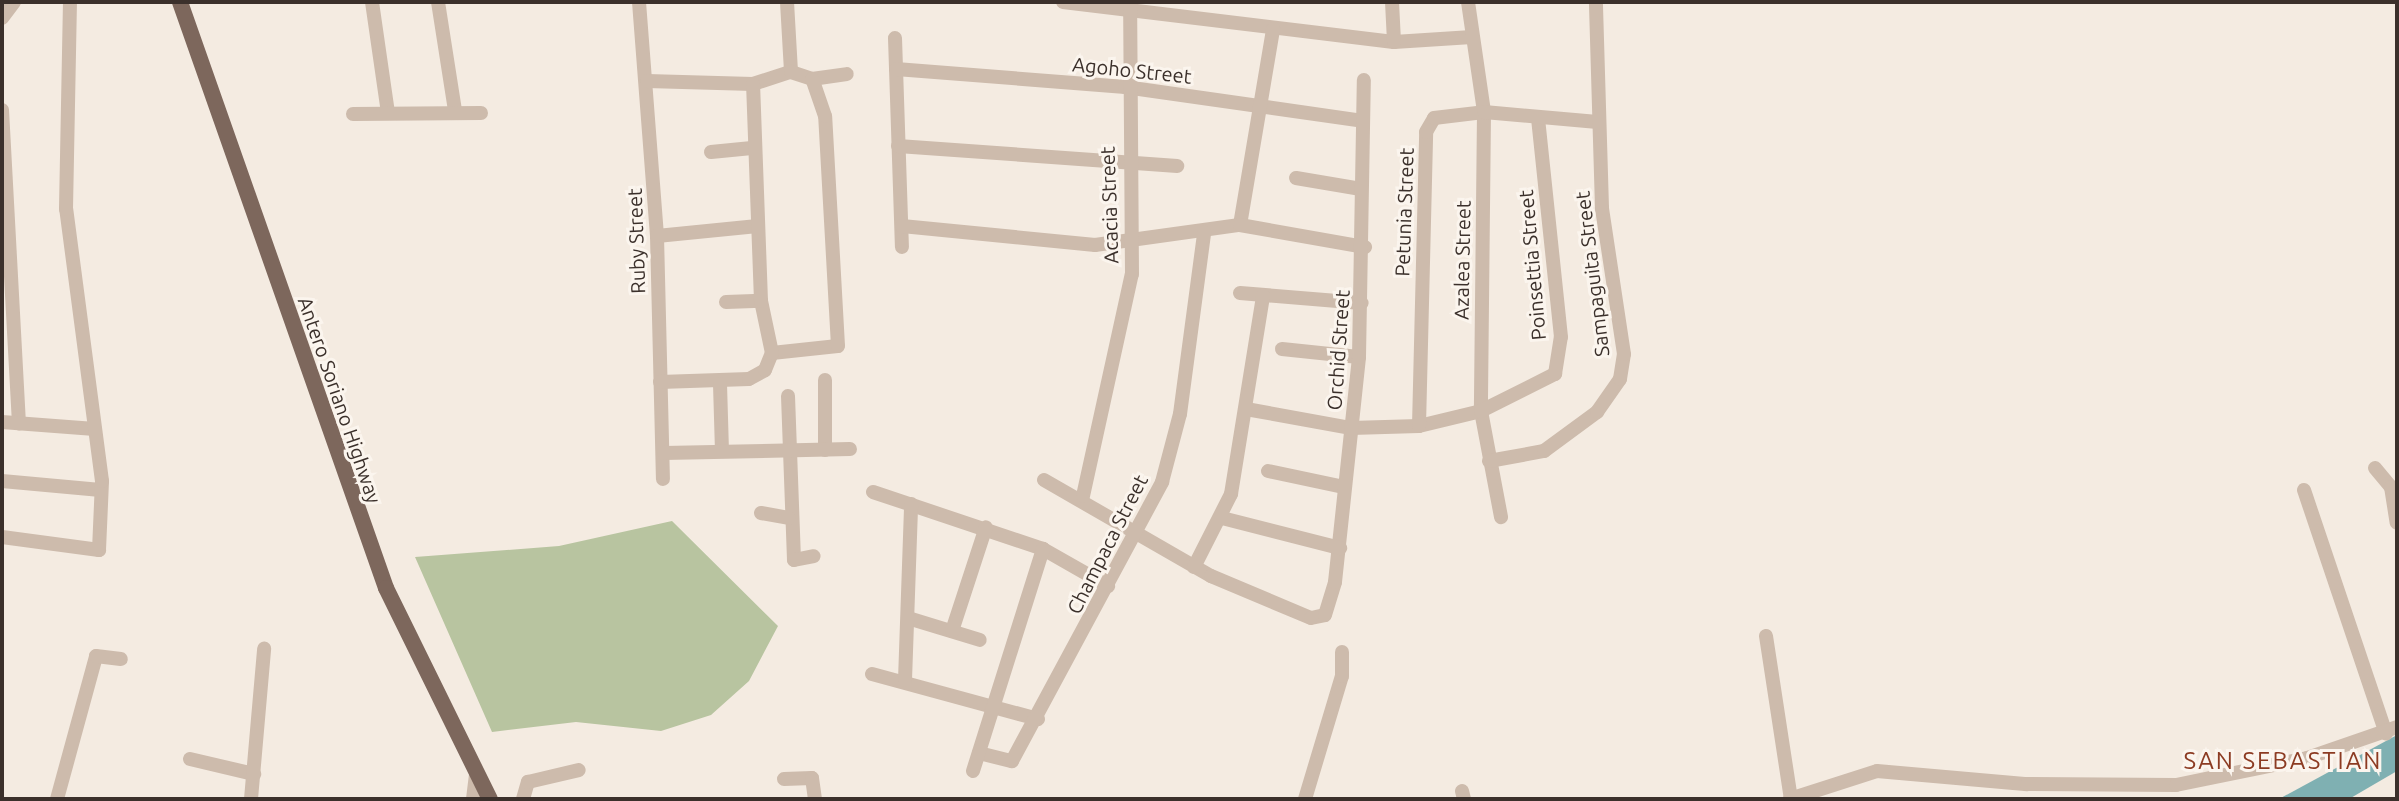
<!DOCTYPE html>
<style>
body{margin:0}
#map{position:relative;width:2399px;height:801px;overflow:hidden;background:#f4ebe1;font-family:Ubuntu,sans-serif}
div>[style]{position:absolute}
.green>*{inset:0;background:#b8c4a0}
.water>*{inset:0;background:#7fb0b2}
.minor>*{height:14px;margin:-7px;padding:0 7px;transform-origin:7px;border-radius:7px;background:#cdbbac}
.major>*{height:16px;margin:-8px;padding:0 8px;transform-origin:8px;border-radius:8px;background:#7d675c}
span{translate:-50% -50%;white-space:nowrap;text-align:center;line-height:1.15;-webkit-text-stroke:6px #fbf5ee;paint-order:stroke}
.street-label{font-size:20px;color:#3b302b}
.quarter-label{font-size:24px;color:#8c3b22;letter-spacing:2px}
.frame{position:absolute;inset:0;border:4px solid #3b302b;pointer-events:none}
</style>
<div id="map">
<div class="green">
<div style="clip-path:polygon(672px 521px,778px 626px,749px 681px,711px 715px,661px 731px,576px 722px,492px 732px,415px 557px,559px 546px)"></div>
</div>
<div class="water">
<div style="clip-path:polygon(2397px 735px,2397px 771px,2349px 799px,2279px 799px)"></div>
</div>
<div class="minor">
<div style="left:372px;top:2px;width:112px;rotate:81.8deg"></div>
<div style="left:438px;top:2px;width:109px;rotate:81.1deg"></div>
<div style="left:639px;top:2px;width:235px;rotate:85.6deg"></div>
<div style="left:657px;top:236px;width:243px;rotate:88.6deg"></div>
<div style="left:787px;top:2px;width:70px;rotate:86.7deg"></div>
<div style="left:1063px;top:2px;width:333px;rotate:6.9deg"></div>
<div style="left:1394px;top:42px;width:78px;rotate:-3.7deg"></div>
<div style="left:1392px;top:2px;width:40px;rotate:87.1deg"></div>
<div style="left:1468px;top:2px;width:111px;rotate:81.7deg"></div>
<div style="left:1484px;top:112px;width:299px;rotate:90.6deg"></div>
<div style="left:1481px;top:411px;width:108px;rotate:79.3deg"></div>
<div style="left:2px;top:18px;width:20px;rotate:-53deg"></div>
<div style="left:895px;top:38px;width:209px;rotate:88.1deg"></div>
<div style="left:896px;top:69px;width:230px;rotate:4.5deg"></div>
<div style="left:1125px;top:87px;width:240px;rotate:8.1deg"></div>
<div style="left:647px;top:81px;width:106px;rotate:1.6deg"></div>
<div style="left:753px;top:84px;width:40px;rotate:-18deg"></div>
<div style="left:791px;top:72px;width:22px;rotate:18deg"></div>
<div style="left:812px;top:79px;width:35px;rotate:-8deg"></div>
<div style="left:2px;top:110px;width:314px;rotate:86.9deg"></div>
<div style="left:353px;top:114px;width:128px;rotate:-0.4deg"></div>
<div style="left:898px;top:146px;width:280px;rotate:4.1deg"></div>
<div style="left:711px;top:152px;width:41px;rotate:-5.6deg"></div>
<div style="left:1296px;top:178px;width:66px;rotate:9.6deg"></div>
<div style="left:1240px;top:225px;width:199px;rotate:-80.4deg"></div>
<div style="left:902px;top:226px;width:194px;rotate:5.6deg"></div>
<div style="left:1095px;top:245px;width:146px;rotate:-7.9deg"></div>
<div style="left:1240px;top:225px;width:127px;rotate:10deg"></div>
<div style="left:657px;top:236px;width:101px;rotate:-5.7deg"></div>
<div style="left:1240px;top:293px;width:122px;rotate:4.7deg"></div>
<div style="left:726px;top:302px;width:35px;rotate:-2deg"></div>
<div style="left:1282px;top:349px;width:77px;rotate:5.9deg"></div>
<div style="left:772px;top:353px;width:66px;rotate:-6.1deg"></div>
<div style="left:838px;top:346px;width:230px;rotate:-93.2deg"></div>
<div style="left:825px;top:116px;width:39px;rotate:-109deg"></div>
<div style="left:825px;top:380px;width:70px;rotate:90deg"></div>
<div style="left:660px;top:382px;width:89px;rotate:-1.9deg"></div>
<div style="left:749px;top:379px;width:18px;rotate:-29deg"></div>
<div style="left:765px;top:370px;width:18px;rotate:-68deg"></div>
<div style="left:772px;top:353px;width:53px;rotate:-101.9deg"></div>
<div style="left:761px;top:301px;width:217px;rotate:-92.1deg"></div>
<div style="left:720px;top:384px;width:67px;rotate:88.3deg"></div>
<div style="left:788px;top:396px;width:164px;rotate:87.9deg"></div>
<div style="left:794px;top:560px;width:20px;rotate:-11deg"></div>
<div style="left:1246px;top:409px;width:107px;rotate:10.3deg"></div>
<div style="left:1351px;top:428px;width:68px;rotate:-1.7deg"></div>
<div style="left:1419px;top:426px;width:64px;rotate:-13.6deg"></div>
<div style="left:1481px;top:411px;width:83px;rotate:-26.6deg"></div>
<div style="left:1555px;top:374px;width:37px;rotate:-81deg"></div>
<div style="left:1561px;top:337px;width:220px;rotate:-96deg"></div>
<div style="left:2px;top:422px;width:93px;rotate:4.3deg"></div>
<div style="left:1419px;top:426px;width:294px;rotate:-88.6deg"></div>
<div style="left:1426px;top:132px;width:16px;rotate:-60deg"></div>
<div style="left:1434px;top:118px;width:50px;rotate:-6.8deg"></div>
<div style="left:1484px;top:112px;width:114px;rotate:5deg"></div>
<div style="left:664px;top:453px;width:186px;rotate:-1.2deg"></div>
<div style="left:1489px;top:461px;width:56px;rotate:-10.3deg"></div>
<div style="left:1544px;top:451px;width:66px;rotate:-36.3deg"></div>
<div style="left:1597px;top:412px;width:40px;rotate:-55.1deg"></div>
<div style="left:1620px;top:379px;width:25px;rotate:-81deg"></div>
<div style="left:1624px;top:354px;width:148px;rotate:-98.6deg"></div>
<div style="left:1602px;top:208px;width:206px;rotate:-91.7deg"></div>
<div style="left:2375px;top:468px;width:25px;rotate:50deg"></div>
<div style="left:2391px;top:487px;width:36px;rotate:81deg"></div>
<div style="left:1268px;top:471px;width:78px;rotate:11.9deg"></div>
<div style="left:1044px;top:480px;width:193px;rotate:29.9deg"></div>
<div style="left:1211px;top:576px;width:108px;rotate:22.8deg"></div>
<div style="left:1311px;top:618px;width:14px;rotate:-12deg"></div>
<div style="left:1325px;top:615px;width:34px;rotate:-73deg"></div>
<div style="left:1335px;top:582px;width:226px;rotate:-83.9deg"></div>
<div style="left:1359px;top:357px;width:277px;rotate:-89deg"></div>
<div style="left:2px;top:481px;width:99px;rotate:5.2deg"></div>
<div style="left:2304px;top:490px;width:257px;rotate:71.4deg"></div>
<div style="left:873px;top:492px;width:179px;rotate:18.5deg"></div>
<div style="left:1043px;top:549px;width:75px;rotate:29.6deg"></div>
<div style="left:1083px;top:496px;width:227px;rotate:-77.6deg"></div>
<div style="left:1132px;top:274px;width:272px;rotate:-90.4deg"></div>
<div style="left:761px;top:513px;width:28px;rotate:10deg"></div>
<div style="left:1222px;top:518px;width:122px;rotate:14.3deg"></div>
<div style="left:2px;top:537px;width:98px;rotate:7.6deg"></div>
<div style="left:99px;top:550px;width:69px;rotate:-87.5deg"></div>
<div style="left:102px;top:481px;width:274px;rotate:-97.5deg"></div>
<div style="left:66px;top:209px;width:207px;rotate:-88.9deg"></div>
<div style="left:1194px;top:567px;width:82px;rotate:-63.1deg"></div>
<div style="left:1231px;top:494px;width:201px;rotate:-80.8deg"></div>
<div style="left:908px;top:618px;width:75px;rotate:17deg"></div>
<div style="left:952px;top:631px;width:109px;rotate:-71.9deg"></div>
<div style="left:1766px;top:636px;width:165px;rotate:81.3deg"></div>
<div style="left:872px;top:674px;width:172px;rotate:15.2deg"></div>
<div style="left:905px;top:680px;width:176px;rotate:-88deg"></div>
<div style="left:979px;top:753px;width:34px;rotate:14deg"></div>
<div style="left:1012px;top:761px;width:317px;rotate:-61.7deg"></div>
<div style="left:1162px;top:482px;width:70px;rotate:-75.2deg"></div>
<div style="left:1180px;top:414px;width:183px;rotate:-82.4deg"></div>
<div style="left:190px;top:759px;width:66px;rotate:13.2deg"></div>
<div style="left:973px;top:771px;width:233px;rotate:-72.5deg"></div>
<div style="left:784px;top:779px;width:28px;rotate:-2deg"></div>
<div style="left:812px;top:778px;width:21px;rotate:82deg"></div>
<div style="left:1462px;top:791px;width:8px;rotate:76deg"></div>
<div style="left:57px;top:799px;width:148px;rotate:-74.7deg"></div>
<div style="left:96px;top:656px;width:25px;rotate:7deg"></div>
<div style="left:251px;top:799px;width:151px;rotate:-85deg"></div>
<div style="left:473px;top:799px;width:23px;rotate:-83deg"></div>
<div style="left:523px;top:799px;width:18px;rotate:-74deg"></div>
<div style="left:528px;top:782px;width:52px;rotate:-13.2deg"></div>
<div style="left:1305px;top:799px;width:128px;rotate:-73.3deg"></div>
<div style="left:1342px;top:676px;width:24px;rotate:-90deg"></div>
<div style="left:1790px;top:799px;width:91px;rotate:-17.8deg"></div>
<div style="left:1877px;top:771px;width:151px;rotate:5deg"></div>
<div style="left:2027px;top:784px;width:149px;rotate:0.4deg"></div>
<div style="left:2176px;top:785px;width:134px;rotate:-11.6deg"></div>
<div style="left:2307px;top:758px;width:95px;rotate:-19deg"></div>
</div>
<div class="major">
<div style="left:180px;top:2px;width:621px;rotate:70.63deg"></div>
<div style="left:386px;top:588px;width:235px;rotate:63.8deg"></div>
</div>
<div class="street-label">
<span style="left:1132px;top:70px;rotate:6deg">Agoho Street</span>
<span style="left:1109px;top:205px;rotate:-92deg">Acacia Street</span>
<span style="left:1404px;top:212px;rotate:-88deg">Petunia Street</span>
<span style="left:636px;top:241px;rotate:-92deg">Ruby Street</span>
<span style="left:1462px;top:260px;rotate:-89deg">Azalea Street</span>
<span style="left:1532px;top:265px;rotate:-95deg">Poinsettia Street</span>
<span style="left:1592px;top:274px;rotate:-97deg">Sampaguita Street</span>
<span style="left:1338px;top:350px;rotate:-86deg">Orchid Street</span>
<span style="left:340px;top:400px;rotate:71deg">Antero Soriano Highway</span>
<span style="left:1107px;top:544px;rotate:-63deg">Champaca Street</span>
</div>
<div class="quarter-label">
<span style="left:2283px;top:761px">SAN SEBASTIAN</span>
</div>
<div class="frame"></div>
</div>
